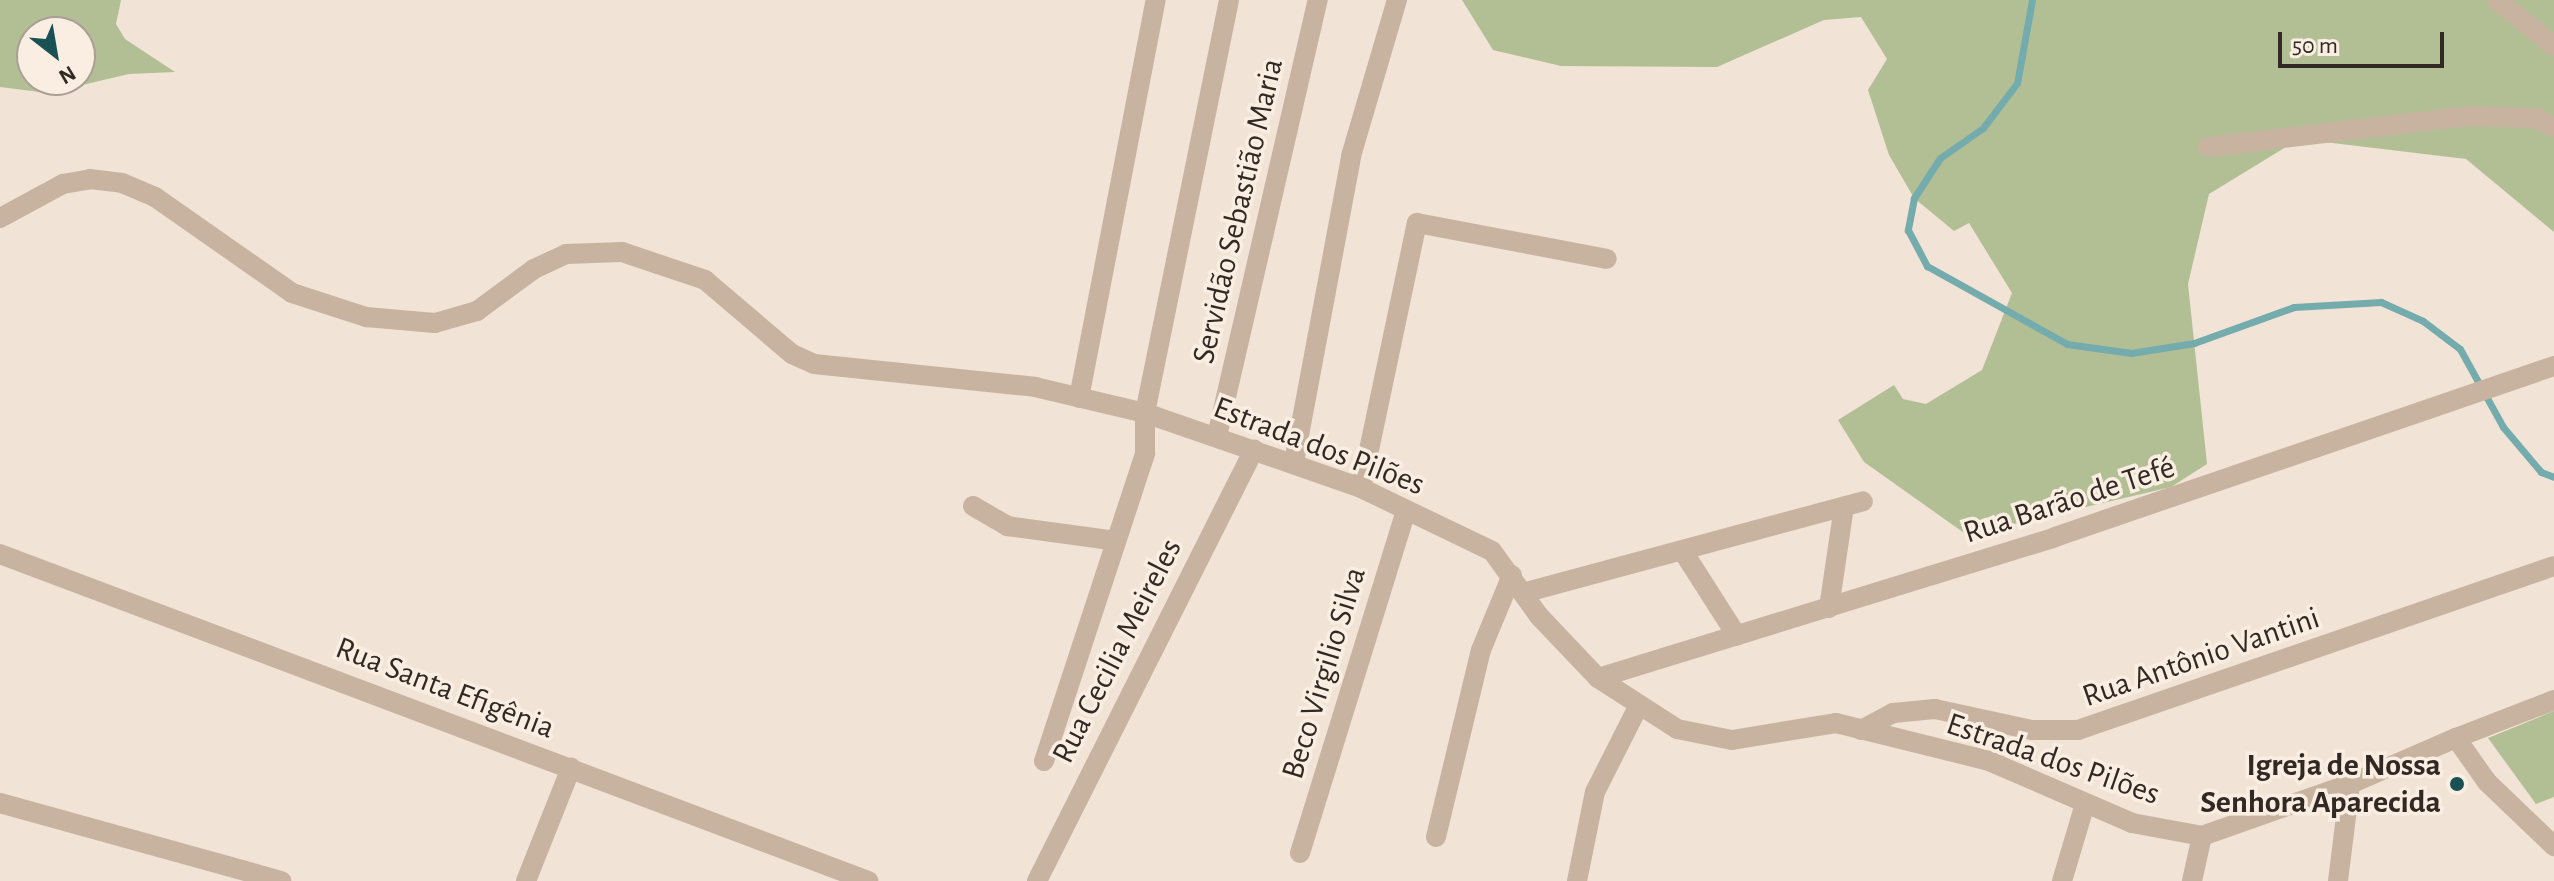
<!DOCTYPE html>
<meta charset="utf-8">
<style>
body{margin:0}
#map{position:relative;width:2554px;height:881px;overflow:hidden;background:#f1e3d5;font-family:"Alegreya Sans",sans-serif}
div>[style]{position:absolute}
.green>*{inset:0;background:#b2bf95}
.stream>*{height:7px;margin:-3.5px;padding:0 3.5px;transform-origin:3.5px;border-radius:3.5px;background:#74acae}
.minor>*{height:20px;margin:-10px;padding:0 10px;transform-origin:10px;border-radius:10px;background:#c8b3a1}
.tertiary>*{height:20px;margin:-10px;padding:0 10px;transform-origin:10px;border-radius:10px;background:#c8b3a1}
.dots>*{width:22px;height:22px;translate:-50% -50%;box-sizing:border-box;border:4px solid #f9eee1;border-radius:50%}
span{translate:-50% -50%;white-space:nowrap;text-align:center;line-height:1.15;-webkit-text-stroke:7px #f9eee1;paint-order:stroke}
.street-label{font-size:32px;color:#332924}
.poi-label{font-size:32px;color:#332924;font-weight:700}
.right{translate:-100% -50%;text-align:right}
.north{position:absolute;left:16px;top:16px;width:80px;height:80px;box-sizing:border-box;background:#f9eee1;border:2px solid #aa9f95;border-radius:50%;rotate:149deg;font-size:22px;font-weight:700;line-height:32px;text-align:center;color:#332924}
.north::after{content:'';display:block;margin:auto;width:28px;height:36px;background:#1a5154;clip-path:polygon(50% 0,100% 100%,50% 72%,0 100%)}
.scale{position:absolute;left:2278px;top:32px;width:166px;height:36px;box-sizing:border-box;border:4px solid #332924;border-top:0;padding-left:10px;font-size:24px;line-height:28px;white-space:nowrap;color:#332924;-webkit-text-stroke:6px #f9eee1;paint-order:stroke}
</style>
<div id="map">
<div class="green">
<div style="clip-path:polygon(evenodd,0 0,121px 0,116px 24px,125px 39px,175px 72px,129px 74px,48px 93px,0 87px,0 0,32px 32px,80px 32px,80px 80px,32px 80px,32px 32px)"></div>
<div style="clip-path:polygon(1462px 0,2554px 0,2554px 232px,2466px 159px,2299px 139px,2209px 194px,2188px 284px,2207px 464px,2171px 487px,1967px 535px,1864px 462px,1838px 420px,1894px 385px,1903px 399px,1926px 404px,1982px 370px,2012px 293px,1969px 223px,1954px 231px,1914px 198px,1889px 155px,1868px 90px,1887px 59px,1861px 17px,1824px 20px,1717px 67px,1561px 66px,1493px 50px)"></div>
<div style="clip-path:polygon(2554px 711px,2554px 797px,2536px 804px,2488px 738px)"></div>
</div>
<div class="stream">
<div style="left:2032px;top:0;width:84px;rotate:100.2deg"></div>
<div style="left:2017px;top:83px;width:56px;rotate:127.1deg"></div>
<div style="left:1983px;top:128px;width:52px;rotate:145.1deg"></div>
<div style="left:1940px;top:158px;width:48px;rotate:123deg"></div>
<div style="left:1914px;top:198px;width:33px;rotate:101deg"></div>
<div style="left:1908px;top:230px;width:41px;rotate:62.2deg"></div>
<div style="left:1927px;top:266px;width:160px;rotate:29.1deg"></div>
<div style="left:2067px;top:344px;width:65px;rotate:8deg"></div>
<div style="left:2131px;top:353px;width:64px;rotate:-9deg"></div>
<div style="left:2194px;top:343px;width:106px;rotate:-19.8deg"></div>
<div style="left:2294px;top:307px;width:87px;rotate:-3.3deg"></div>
<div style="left:2381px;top:302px;width:46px;rotate:24.3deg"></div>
<div style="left:2423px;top:321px;width:46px;rotate:37.1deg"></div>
<div style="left:2460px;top:349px;width:89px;rotate:61.1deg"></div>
<div style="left:2503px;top:427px;width:59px;rotate:49.8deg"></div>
<div style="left:2541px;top:472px;width:14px;rotate:21deg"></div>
</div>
<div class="minor">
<div style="left:2497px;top:0;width:73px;rotate:38.9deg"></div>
<div style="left:2208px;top:147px;width:261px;rotate:-6.8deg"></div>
<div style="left:2467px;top:116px;width:69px;rotate:1.7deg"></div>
<div style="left:2536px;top:118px;width:20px;rotate:27deg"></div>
<div style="left:1079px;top:398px;width:405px;rotate:-79.1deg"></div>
<div style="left:1217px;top:436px;width:448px;rotate:-77deg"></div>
<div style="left:1294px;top:462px;width:311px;rotate:-79.4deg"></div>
<div style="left:1351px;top:156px;width:163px;rotate:-73.6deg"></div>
<div style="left:1361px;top:488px;width:271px;rotate:-78.1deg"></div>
<div style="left:1417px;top:223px;width:193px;rotate:10.7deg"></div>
<div style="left:973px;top:506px;width:39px;rotate:30deg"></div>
<div style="left:1007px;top:526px;width:110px;rotate:7.8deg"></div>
<div style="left:1684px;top:553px;width:98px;rotate:57.4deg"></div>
<div style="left:0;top:554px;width:928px;rotate:20.64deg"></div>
<div style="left:1523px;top:593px;width:352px;rotate:-15.1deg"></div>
<div style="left:1829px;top:608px;width:102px;rotate:-81.6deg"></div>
<div style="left:1598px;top:678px;width:478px;rotate:-17.1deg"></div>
<div style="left:2055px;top:537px;width:527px;rotate:-18.92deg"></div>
<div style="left:1861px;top:730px;width:36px;rotate:-28deg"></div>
<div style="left:1893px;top:713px;width:42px;rotate:-5.4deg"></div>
<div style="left:1935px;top:709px;width:99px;rotate:12.2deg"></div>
<div style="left:2032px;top:730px;width:46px"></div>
<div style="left:2078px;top:730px;width:503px;rotate:-19.01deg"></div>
<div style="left:2456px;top:738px;width:105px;rotate:-21.2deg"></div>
<div style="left:1044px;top:761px;width:324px;rotate:-71.8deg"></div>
<div style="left:1145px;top:453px;width:40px;rotate:-90deg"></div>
<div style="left:1145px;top:413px;width:421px;rotate:-78.5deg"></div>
<div style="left:0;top:803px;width:292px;rotate:15.5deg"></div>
<div style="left:1436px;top:837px;width:192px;rotate:-76.5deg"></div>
<div style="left:1481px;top:650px;width:81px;rotate:-67.5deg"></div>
<div style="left:1300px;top:853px;width:358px;rotate:-72.8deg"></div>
<div style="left:526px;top:881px;width:122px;rotate:-68.3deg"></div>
<div style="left:1037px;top:881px;width:483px;rotate:-63.3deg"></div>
<div style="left:1577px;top:881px;width:91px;rotate:-78.6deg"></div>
<div style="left:1595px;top:792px;width:95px;rotate:-63.2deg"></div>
<div style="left:2062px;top:881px;width:80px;rotate:-73.4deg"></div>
<div style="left:2192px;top:881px;width:46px;rotate:-77.5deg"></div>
<div style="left:2338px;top:881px;width:98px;rotate:-82.9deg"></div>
</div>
<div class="tertiary">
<div style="left:0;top:218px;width:72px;rotate:-28.4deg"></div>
<div style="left:63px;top:184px;width:27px;rotate:-10deg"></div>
<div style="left:90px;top:179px;width:32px;rotate:7deg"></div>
<div style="left:122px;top:183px;width:36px;rotate:23deg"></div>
<div style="left:155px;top:197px;width:167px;rotate:35deg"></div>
<div style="left:292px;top:293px;width:78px;rotate:18deg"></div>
<div style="left:366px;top:317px;width:69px;rotate:5deg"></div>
<div style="left:435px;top:323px;width:44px;rotate:-15.9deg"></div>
<div style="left:477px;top:311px;width:71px;rotate:-36.4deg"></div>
<div style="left:534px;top:269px;width:35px;rotate:-25deg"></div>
<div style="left:566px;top:254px;width:56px;rotate:-2deg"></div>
<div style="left:622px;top:252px;width:88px;rotate:18.6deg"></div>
<div style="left:705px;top:280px;width:114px;rotate:40.4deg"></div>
<div style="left:792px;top:354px;width:24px;rotate:24deg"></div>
<div style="left:814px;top:364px;width:222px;rotate:5.9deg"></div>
<div style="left:1035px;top:387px;width:113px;rotate:13.3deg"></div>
<div style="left:1145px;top:413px;width:229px;rotate:19.1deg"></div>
<div style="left:1361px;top:488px;width:145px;rotate:25.7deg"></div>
<div style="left:1492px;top:551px;width:80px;rotate:54.1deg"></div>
<div style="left:1539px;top:616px;width:86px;rotate:46.4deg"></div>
<div style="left:1598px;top:678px;width:94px;rotate:32.8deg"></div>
<div style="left:1677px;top:729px;width:56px;rotate:11.3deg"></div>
<div style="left:1732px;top:740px;width:105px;rotate:-9.3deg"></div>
<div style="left:1836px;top:723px;width:158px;rotate:13.9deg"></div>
<div style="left:1989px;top:761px;width:156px;rotate:23.4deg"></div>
<div style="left:2132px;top:823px;width:71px;rotate:10.5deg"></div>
<div style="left:2202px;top:836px;width:157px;rotate:-19.4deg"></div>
<div style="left:2350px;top:784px;width:116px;rotate:-23.5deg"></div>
<div style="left:2456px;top:738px;width:54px;rotate:54.8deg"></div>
<div style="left:2487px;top:782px;width:93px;rotate:43.7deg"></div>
</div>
<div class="dots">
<div style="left:2457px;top:784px;background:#1a5154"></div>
</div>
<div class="street-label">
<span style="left:1238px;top:211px;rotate:-77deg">Servidão Sebastião Maria</span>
<span style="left:1319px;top:446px;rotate:21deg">Estrada dos Pilões</span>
<span style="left:2069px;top:500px;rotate:-18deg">Rua Barão de Tefé</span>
<span style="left:1117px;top:651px;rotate:-63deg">Rua Cecilia Meireles</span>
<span style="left:2201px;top:657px;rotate:-19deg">Rua Antônio Vantini</span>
<span style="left:1324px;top:673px;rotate:-73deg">Beco Virgilio Silva</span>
<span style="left:445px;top:688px;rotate:21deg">Rua Santa Efigênia</span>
<span style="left:2053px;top:759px;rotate:19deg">Estrada dos Pilões</span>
</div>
<div class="poi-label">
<span class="right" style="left:2441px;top:784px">Igreja de Nossa<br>Senhora Aparecida</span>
</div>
<div class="north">N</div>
<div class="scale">50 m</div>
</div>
